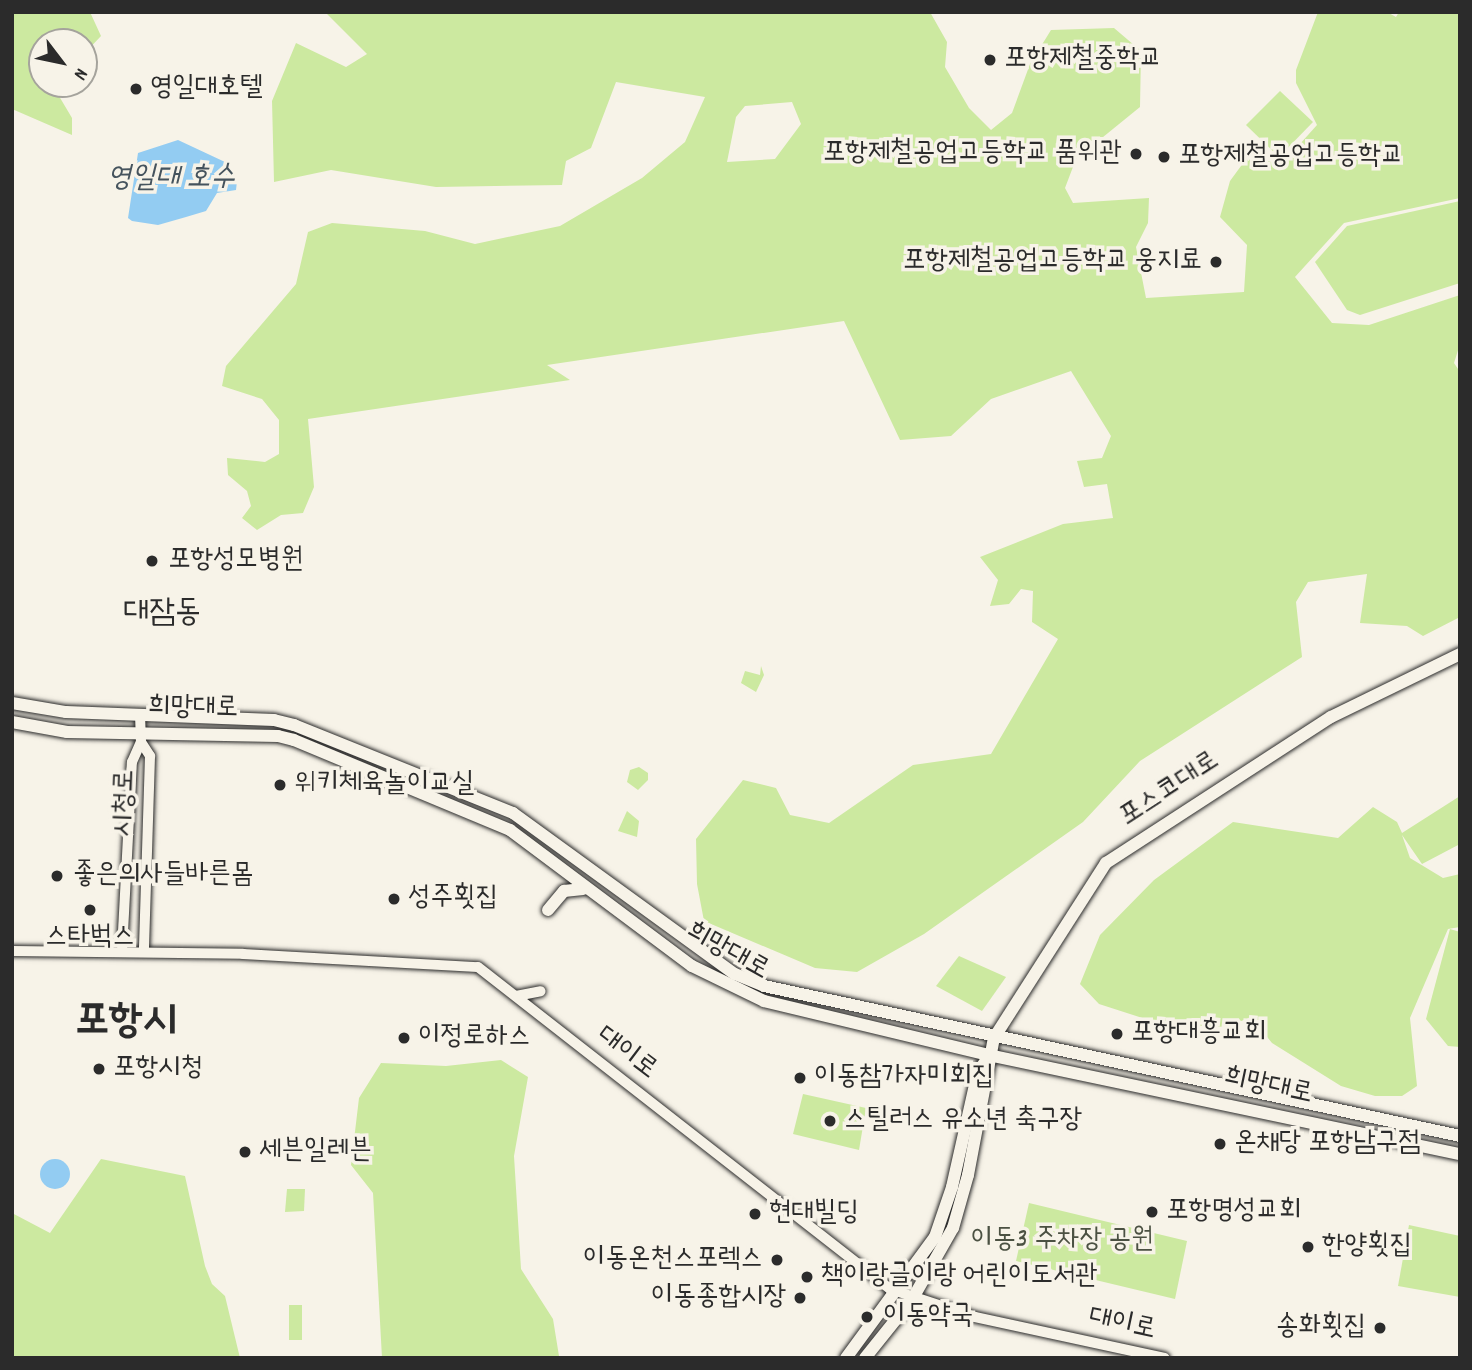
<!DOCTYPE html>
<meta charset="utf-8">
<style>
body{margin:0}
#map{position:relative;width:1472px;height:1370px;overflow:hidden;background:#f7f3e8;font-family:Dekko,"Poor Story",sans-serif}
div>[style]{position:absolute}
.green>*{inset:0;background:#cce9a0}
.water>*{inset:0;background:#93ccf2}
.round{border-radius:50%}
.roads{filter:drop-shadow(0 0 2px #2b2b2b) drop-shadow(0 0 2px #2b2b2b)}
.secondary>*{height:10px;margin:-5px;padding:0 5px;transform-origin:5px;border-radius:5px;background:#f7f3e8}
.primary>*{height:12px;margin:-6px;padding:0 6px;transform-origin:6px;border-radius:6px;background:#f7f3e8}
.dots>*{width:19px;height:19px;translate:-50% -50%;box-sizing:border-box;border:4px solid #f7f3e8;border-radius:50%}
span{translate:-50% -50%;white-space:nowrap;text-align:center;line-height:1.15;-webkit-text-stroke:7px #f7f3e8;paint-order:stroke}
.poi-label{font-size:28px;color:#2b2b2b}
.left{translate:0 -50%;text-align:left}
.right{translate:-100% -50%;text-align:right}
.street-label{font-size:28px;color:#2b2b2b}
.park-label{font-size:28px;color:#4b5142}
.water-label{font-size:30px;color:#45535d;font-style:italic}
.quarter-label{font-size:32px;color:#2b2b2b}
.town-label{font-size:42px;color:#2b2b2b;font-weight:700}
.frame{position:absolute;inset:0;border:14px solid #2b2b2b;pointer-events:none}
.north{position:absolute;left:28px;top:28px;width:70px;height:70px;box-sizing:border-box;background:#f7f3e8;border:2px solid #a5a39c;border-radius:50%;rotate:122deg;font-size:19px;font-weight:700;line-height:28px;text-align:center;color:#2b2b2b}
.north::after{content:'';display:block;margin:auto;width:24px;height:32px;background:#2b2b2b;clip-path:polygon(50% 0,100% 100%,50% 72%,0 100%)}
</style>
<div id="map">
<div class="green">
<div style="clip-path:polygon(12px 12px,90px 12px,101px 36px,84px 54px,84px 42px,42px 42px,42px 84px,61px 84px,56px 91px,72px 118px,72px 135px,12px 109px)"></div>
<div style="clip-path:polygon(evenodd,325px 12px,930px 12px,947px 42px,945px 67px,969px 108px,991px 130px,1012px 113px,1030px 64px,1051px 30px,1114px 28px,1141px 51px,1140px 107px,1076px 159px,1065px 188px,1073px 203px,1149px 198px,1148px 223px,1136px 247px,1146px 298px,1244px 292px,1247px 245px,1220px 217px,1230px 181px,1249px 155px,1281px 165px,1317px 125px,1296px 83px,1296px 70px,1318px 12px,1387px 12px,1396px 17px,1399px 12px,1460px 12px,1460px 198px,1344px 223px,1295px 277px,1332px 323px,1369px 325px,1460px 295px,1460px 344px,1454px 363px,1460px 372px,1460px 617px,1423px 636px,1407px 626px,1360px 623px,1367px 574px,1308px 582px,1296px 602px,1302px 657px,1140px 761px,1083px 822px,924px 934px,857px 972px,815px 968px,704px 921px,697px 884px,696px 839px,743px 780px,776px 788px,790px 815px,829px 823px,913px 765px,991px 754px,1058px 639px,1032px 622px,1033px 591px,1021px 589px,1009px 604px,990px 606px,998px 580px,980px 557px,1063px 524px,1113px 518px,1107px 484px,1084px 487px,1077px 461px,1102px 458px,1111px 436px,1071px 371px,991px 399px,951px 436px,900px 440px,844px 321px,547px 365px,570px 380px,308px 419px,314px 487px,303px 513px,281px 515px,257px 530px,242px 518px,251px 506px,247px 491px,228px 475px,227px 458px,265px 462px,279px 454px,279px 420px,262px 399px,222px 386px,226px 366px,296px 284px,308px 232px,332px 223px,425px 231px,475px 244px,560px 226px,642px 178px,685px 142px,705px 97px,616px 82px,591px 148px,566px 161px,562px 185px,436px 187px,331px 170px,274px 182px,272px 101px,296px 43px,346px 67px,367px 54px,325px 12px,792px 102px,801px 124px,775px 159px,727px 162px,736px 117px,745px 106px,792px 102px)"></div>
<div style="clip-path:polygon(1280px 91px,1313px 122px,1279px 157px,1246px 125px)"></div>
<div style="clip-path:polygon(1460px 201px,1460px 283px,1360px 315px,1347px 310px,1315px 262px,1347px 226px)"></div>
<div style="clip-path:polygon(761px 666px,764px 675px,756px 692px,741px 683px,745px 671px,760px 675px)"></div>
<div style="clip-path:polygon(639px 767px,648px 773px,648px 780px,638px 790px,627px 782px,630px 770px)"></div>
<div style="clip-path:polygon(1460px 796px,1460px 844px,1422px 864px,1402px 835px,1410px 858px,1443px 878px,1460px 874px,1460px 927px,1448px 929px,1410px 1018px,1417px 1086px,1402px 1096px,1375px 1096px,1341px 1086px,1272px 1043px,1251px 1017px,1227px 1027px,1161px 1024px,1099px 1004px,1080px 984px,1100px 935px,1154px 880px,1233px 822px,1338px 838px,1373px 807px,1397px 822px,1402px 833px)"></div>
<div style="clip-path:polygon(627px 811px,639px 821px,637px 837px,618px 831px)"></div>
<div style="clip-path:polygon(1450px 929px,1460px 932px,1460px 1047px,1448px 1046px,1426px 1019px)"></div>
<div style="clip-path:polygon(959px 956px,1006px 977px,982px 1011px,936px 986px)"></div>
<div style="clip-path:polygon(501px 1060px,528px 1077px,514px 1156px,521px 1269px,553px 1319px,559px 1356px,382px 1358px,373px 1193px,351px 1165px,359px 1098px,381px 1063px,446px 1066px)"></div>
<div style="clip-path:polygon(803px 1094px,866px 1108px,859px 1150px,793px 1134px)"></div>
<div style="clip-path:polygon(101px 1159px,185px 1176px,205px 1266px,212px 1284px,225px 1296px,240px 1358px,12px 1358px,12px 1213px,50px 1233px)"></div>
<div style="clip-path:polygon(287px 1189px,305px 1189px,304px 1211px,285px 1212px)"></div>
<div style="clip-path:polygon(1029px 1203px,1187px 1241px,1175px 1299px,1016px 1261px)"></div>
<div style="clip-path:polygon(1409px 1225px,1460px 1236px,1460px 1297px,1398px 1286px)"></div>
<div style="clip-path:polygon(289px 1305px,302px 1305px,302px 1340px,289px 1340px)"></div>
</div>
<div class="water">
<div style="clip-path:polygon(178px 140px,225px 162px,237px 181px,236px 190px,217px 193px,206px 211px,186px 217px,158px 225px,132px 221px,128px 218px,138px 153px)"></div>
<div class="round" style="left:40px;top:1159px;width:30px;height:30px"></div>
</div>
<div class="roads">
<div class="secondary">
<div style="left:140px;top:714px;width:28px;rotate:88deg"></div>
<div style="left:141px;top:742px;width:17px;rotate:57deg"></div>
<div style="left:150px;top:756px;width:196px;rotate:91.8deg"></div>
<div style="left:12px;top:951px;width:231px;rotate:0.7deg"></div>
<div style="left:243px;top:954px;width:235px;rotate:3.2deg"></div>
<div style="left:478px;top:967px;width:523px;rotate:38.01deg"></div>
<div style="left:890px;top:1289px;width:89px;rotate:18.2deg"></div>
<div style="left:975px;top:1317px;width:194px;rotate:12.2deg"></div>
<div style="left:122px;top:951px;width:189px;rotate:-87deg"></div>
<div style="left:132px;top:762px;width:22px;rotate:-66deg"></div>
<div style="left:516px;top:996px;width:25px;rotate:-11deg"></div>
</div>
<div class="primary">
<div style="left:12px;top:703px;width:55px;rotate:9.5deg"></div>
<div style="left:66px;top:712px;width:208px;rotate:2.2deg"></div>
<div style="left:274px;top:720px;width:21px;rotate:14deg"></div>
<div style="left:294px;top:725px;width:236px;rotate:21.9deg"></div>
<div style="left:513px;top:813px;width:274px;rotate:36deg"></div>
<div style="left:735px;top:974px;width:31px;rotate:22deg"></div>
<div style="left:764px;top:986px;width:712px;rotate:12.16deg"></div>
<div style="left:12px;top:722px;width:56px;rotate:10.3deg"></div>
<div style="left:67px;top:732px;width:211px;rotate:1.1deg"></div>
<div style="left:278px;top:736px;width:16px;rotate:14deg"></div>
<div style="left:294px;top:740px;width:234px;rotate:22.6deg"></div>
<div style="left:510px;top:830px;width:227px;rotate:36.8deg"></div>
<div style="left:692px;top:966px;width:80px;rotate:25.9deg"></div>
<div style="left:764px;top:1001px;width:231px;rotate:13.5deg"></div>
<div style="left:989px;top:1055px;width:481px;rotate:11.9deg"></div>
<div style="left:548px;top:910px;width:25px;rotate:-50deg"></div>
<div style="left:564px;top:891px;width:19px;rotate:-6deg"></div>
<div style="left:846px;top:1358px;width:150px;rotate:-53.7deg"></div>
<div style="left:935px;top:1237px;width:53px;rotate:-71.2deg"></div>
<div style="left:952px;top:1187px;width:118px;rotate:-77.3deg"></div>
<div style="left:978px;top:1072px;width:19px;rotate:-55deg"></div>
<div style="left:865px;top:1358px;width:77px;rotate:-51.3deg"></div>
<div style="left:913px;top:1298px;width:81px;rotate:-60.3deg"></div>
<div style="left:953px;top:1228px;width:55px;rotate:-74.2deg"></div>
<div style="left:968px;top:1175px;width:139px;rotate:-79.3deg"></div>
<div style="left:994px;top:1038px;width:208px;rotate:-57.4deg"></div>
<div style="left:1106px;top:863px;width:268px;rotate:-33deg"></div>
<div style="left:1331px;top:717px;width:144px;rotate:-26deg"></div>
</div>
</div>
<div class="dots">
<div style="left:990px;top:60px;background:#2b2b2b"></div>
<div style="left:136px;top:89px;background:#2b2b2b"></div>
<div style="left:1136px;top:154px;background:#2b2b2b"></div>
<div style="left:1164px;top:157px;background:#2b2b2b"></div>
<div style="left:1216px;top:262px;background:#2b2b2b"></div>
<div style="left:152px;top:561px;background:#2b2b2b"></div>
<div style="left:280px;top:785px;background:#2b2b2b"></div>
<div style="left:57px;top:876px;background:#2b2b2b"></div>
<div style="left:394px;top:899px;background:#2b2b2b"></div>
<div style="left:90px;top:910px;background:#2b2b2b"></div>
<div style="left:1117px;top:1034px;background:#2b2b2b"></div>
<div style="left:404px;top:1038px;background:#2b2b2b"></div>
<div style="left:99px;top:1069px;background:#2b2b2b"></div>
<div style="left:800px;top:1078px;background:#2b2b2b"></div>
<div style="left:830px;top:1121px;background:#2b2b2b"></div>
<div style="left:1220px;top:1144px;background:#2b2b2b"></div>
<div style="left:245px;top:1152px;background:#2b2b2b"></div>
<div style="left:1152px;top:1212px;background:#2b2b2b"></div>
<div style="left:755px;top:1214px;background:#2b2b2b"></div>
<div style="left:1308px;top:1247px;background:#2b2b2b"></div>
<div style="left:777px;top:1260px;background:#2b2b2b"></div>
<div style="left:807px;top:1277px;background:#2b2b2b"></div>
<div style="left:800px;top:1298px;background:#2b2b2b"></div>
<div style="left:867px;top:1317px;background:#2b2b2b"></div>
<div style="left:1380px;top:1328px;background:#2b2b2b"></div>
</div>
<div class="poi-label">
<span class="left" style="left:1004px;top:60px">포항제철중학교</span>
<span class="left" style="left:150px;top:89px">영일대호텔</span>
<span class="right" style="left:1122px;top:154px">포항제철공업고등학교 품위관</span>
<span class="left" style="left:1178px;top:157px">포항제철공업고등학교</span>
<span class="right" style="left:1202px;top:262px">포항제철공업고등학교 웅지료</span>
<span class="left" style="left:168px;top:561px">포항성모병원</span>
<span class="left" style="left:294px;top:785px">위키체육놀이교실</span>
<span class="left" style="left:73px;top:876px">좋은의사들바른몸</span>
<span class="left" style="left:408px;top:899px">성주횟집</span>
<span style="left:90px;top:938px">스타벅스</span>
<span class="left" style="left:1131px;top:1034px">포항대흥교회</span>
<span class="left" style="left:418px;top:1038px">이정로하스</span>
<span class="left" style="left:113px;top:1069px">포항시청</span>
<span class="left" style="left:814px;top:1078px">이동참가자미회집</span>
<span class="left" style="left:844px;top:1121px">스틸러스 유소년 축구장</span>
<span class="left" style="left:1234px;top:1144px">온채당 포항남구점</span>
<span class="left" style="left:259px;top:1152px">세븐일레븐</span>
<span class="left" style="left:1166px;top:1212px">포항명성교회</span>
<span class="left" style="left:769px;top:1214px">현대빌딩</span>
<span class="left" style="left:1322px;top:1247px">한양횟집</span>
<span class="right" style="left:763px;top:1260px">이동온천스포렉스</span>
<span class="left" style="left:821px;top:1277px">책이랑글이랑 어린이도서관</span>
<span class="right" style="left:786px;top:1298px">이동종합시장</span>
<span class="left" style="left:883px;top:1317px">이동약국</span>
<span class="right" style="left:1366px;top:1328px">송화횟집</span>
</div>
<div class="street-label">
<span style="left:193px;top:709px;rotate:1deg">희망대로</span>
<span style="left:1170px;top:790px;rotate:-33deg">포스코대로</span>
<span style="left:126px;top:803px;rotate:-88deg">시청로</span>
<span style="left:727px;top:952px;rotate:29deg">희망대로</span>
<span style="left:626px;top:1054px;rotate:37deg">대이로</span>
<span style="left:1268px;top:1087px;rotate:12deg">희망대로</span>
<span style="left:1122px;top:1325px;rotate:12deg">대이로</span>
</div>
<div class="park-label">
<span style="left:1062px;top:1241px">이동3 주차장 공원</span>
</div>
<div class="water-label">
<span style="left:171px;top:180px">영일대 호수</span>
</div>
<div class="quarter-label">
<span style="left:162px;top:614px">대잠동</span>
</div>
<div class="town-label">
<span style="left:126px;top:1023px">포항시</span>
</div>
<div class="frame"></div>
<div class="north">N</div>
</div>
